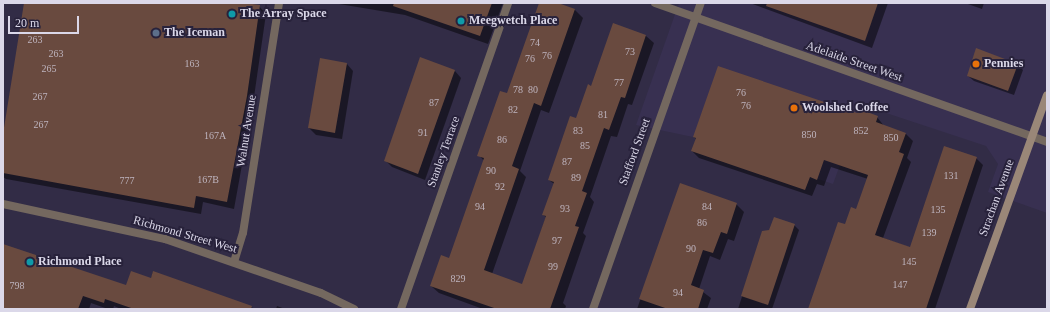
<!DOCTYPE html>
<style>
body{margin:0}
#map{position:relative;width:1050px;height:312px;overflow:hidden;background:#322c46;font-family:"Times New Roman",serif}
div>[style]{position:absolute}
.built>*{inset:0;background:#383051}
.shadow>*{inset:0;background:#0007}
.building>*{inset:0;background:#694a3f}
.street>*{height:8px;margin:-4px;padding:0 4px;transform-origin:4px;border-radius:4px;background:#74685f}
.secondary>*{height:8px;margin:-4px;padding:0 4px;transform-origin:4px;border-radius:4px;background:#9a8778}
.dots>*{width:11px;height:11px;translate:-50% -50%;box-sizing:border-box;border:2px solid #28223b;border-radius:50%}
span{translate:-50% -50%;white-space:nowrap;text-align:center;line-height:1.15;-webkit-text-stroke:4px #28223b;paint-order:stroke}
.number-label{font-size:10px;color:#beb4be}
.number-label span{-webkit-text-stroke-width:0}
.poi-label{font-size:12px;color:#dbd8e9;font-weight:700}
.left{translate:0 -50%;text-align:left}
.street-label{font-size:12px;color:#dbd8e9}
.frame{position:absolute;inset:0;border:4px solid #dbd8e9;pointer-events:none}
.scale{position:absolute;left:8px;top:16px;width:71px;height:18px;box-sizing:border-box;border:2px solid #dbd8e9;border-top:0;padding-left:5px;font-size:12px;line-height:14px;white-space:nowrap;color:#dbd8e9;-webkit-text-stroke:3px #28223b;paint-order:stroke}
</style>
<div id="map">
<div class="built">
<div style="clip-path:polygon(679px 3px,1047px 3px,1047px 213px,988px 192px,998px 164px,986px 146px,862px 105px,833px 184px,693px 137px,636px 125px)"></div>
</div>
<div class="shadow">
<div style="clip-path:polygon(25px 3px,238px 3px,259px 6px,266px 14px,253px 104px,234px 209px,203px 202px,201px 214px,6px 179px,3px 177px,3px 142px)"></div>
<div style="clip-path:polygon(333px 3px,503px 3px,488px 44px,405px 15px)"></div>
<div style="clip-path:polygon(540px 3px,555px 3px,575px 10px,583px 18px,549px 113px,541px 110px,520px 171px,526px 177px,492px 274px,523px 285px,546px 217px,543px 215px,554px 184px,549px 180px,592px 87px,614px 24px,646px 36px,654px 43px,632px 105px,628px 104px,617px 137px,611px 136px,590px 197px,594px 202px,583px 233px,586px 236px,563px 303px,566px 306px,565px 309px,483px 309px,439px 293px,431px 286px,450px 260px,484px 161px,479px 155px,508px 94px)"></div>
<div style="clip-path:polygon(750px 3px,888px 3px,872px 48px)"></div>
<div style="clip-path:polygon(965px 3px,984px 3px,982px 9px)"></div>
<div style="clip-path:polygon(977px 50px,1018px 65px,1023px 70px,1014px 95px,974px 81px,968px 76px)"></div>
<div style="clip-path:polygon(347px 64px,353px 71px,342px 139px,316px 135px,309px 128px)"></div>
<div style="clip-path:polygon(455px 71px,461px 78px,425px 180px,392px 167px,385px 160px)"></div>
<div style="clip-path:polygon(858px 115px,877px 117px,884px 126px,906px 134px,913px 141px,907px 158px,911px 162px,883px 238px,911px 248px,976px 158px,983px 165px,935px 309px,809px 309px,845px 225px,857px 210px,868px 179px,831px 167px,824px 186px,817px 184px,812px 196px,699px 158px,692px 151px,696px 139px,694px 137px)"></div>
<div style="clip-path:polygon(681px 184px,736px 204px,744px 212px,734px 241px,728px 239px,720px 260px,710px 256px,699px 289px,711px 298px,707px 309px,637px 309px)"></div>
<div style="clip-path:polygon(794px 225px,799px 230px,772px 309px,738px 309px,763px 232px)"></div>
<div style="clip-path:polygon(3px 245px,126px 286px,151px 279px,153px 272px,256px 309px,121px 309px,114px 306px,113px 309px,108px 309px,91px 303px,89px 309px,3px 309px)"></div>
<div style="clip-path:polygon(277px 306px,285px 309px,276px 309px)"></div>
</div>
<div class="building">
<div style="clip-path:polygon(24px 3px,245px 3px,260px 5px,247px 96px,227px 202px,196px 196px,194px 208px,3px 173px,3px 134px)"></div>
<div style="clip-path:polygon(394px 3px,492px 3px,480px 36px,393px 6px)"></div>
<div style="clip-path:polygon(539px 3px,558px 3px,575px 9px,541px 106px,534px 103px,512px 166px,519px 169px,484px 270px,522px 284px,546px 216px,542px 215px,554px 182px,548px 180px,570px 116px,576px 118px,588px 84px,591px 86px,613px 23px,646px 35px,625px 98px,621px 97px,609px 130px,604px 128px,582px 191px,587px 193px,575px 226px,579px 227px,550px 309px,497px 309px,430px 286px,441px 255px,449px 258px,484px 158px,477px 156px,500px 91px,507px 93px)"></div>
<div style="clip-path:polygon(767px 3px,878px 3px,865px 41px,766px 6px)"></div>
<div style="clip-path:polygon(976px 48px,1018px 64px,1008px 91px,967px 76px)"></div>
<div style="clip-path:polygon(420px 57px,455px 70px,418px 174px,384px 161px)"></div>
<div style="clip-path:polygon(320px 58px,347px 63px,335px 133px,308px 128px)"></div>
<div style="clip-path:polygon(718px 66px,857px 113px,859px 109px,878px 116px,876px 122px,906px 133px,899px 152px,904px 154px,875px 235px,910px 247px,944px 146px,977px 157px,926px 309px,808px 309px,838px 222px,845px 224px,851px 207px,856px 209px,868px 175px,824px 160px,817px 180px,810px 177px,805px 190px,691px 151px,696px 138px,693px 137px)"></div>
<div style="clip-path:polygon(680px 183px,737px 203px,727px 234px,721px 232px,713px 253px,703px 250px,691px 285px,704px 290px,698px 309px,668px 309px,639px 299px)"></div>
<div style="clip-path:polygon(774px 217px,795px 224px,768px 305px,741px 296px,762px 231px,769px 230px)"></div>
<div style="clip-path:polygon(3px 244px,126px 285px,131px 271px,151px 278px,153px 271px,252px 306px,251px 309px,134px 309px,105px 299px,104px 303px,83px 296px,78px 309px,3px 309px)"></div>
</div>
<div class="street">
<div style="left:655px;top:3px;width:416px;rotate:19.5deg"></div>
<div style="left:3px;top:204px;width:166px;rotate:12.2deg"></div>
<div style="left:165px;top:239px;width:165px;rotate:19.1deg"></div>
<div style="left:321px;top:293px;width:37px;rotate:26deg"></div>
<div style="left:234px;top:262px;width:30px;rotate:-73deg"></div>
<div style="left:243px;top:233px;width:233px;rotate:-81.1deg"></div>
<div style="left:401px;top:309px;width:324px;rotate:-70.7deg"></div>
<div style="left:593px;top:309px;width:324px;rotate:-70.6deg"></div>
</div>
<div class="secondary">
<div style="left:970px;top:309px;width:227px;rotate:-70.2deg"></div>
</div>
<div class="dots">
<div style="left:232px;top:14px;background:#0f9aa8"></div>
<div style="left:461px;top:21px;background:#0f9aa8"></div>
<div style="left:156px;top:33px;background:#5c6f8a"></div>
<div style="left:976px;top:64px;background:#e8710a"></div>
<div style="left:794px;top:108px;background:#e8710a"></div>
<div style="left:30px;top:262px;background:#0f9aa8"></div>
</div>
<div class="number-label">
<span style="left:35px;top:40px">263</span>
<span style="left:535px;top:43px">74</span>
<span style="left:630px;top:52px">73</span>
<span style="left:56px;top:54px">263</span>
<span style="left:547px;top:56px">76</span>
<span style="left:530px;top:59px">76</span>
<span style="left:192px;top:64px">163</span>
<span style="left:49px;top:69px">265</span>
<span style="left:619px;top:83px">77</span>
<span style="left:518px;top:90px">78</span>
<span style="left:533px;top:90px">80</span>
<span style="left:741px;top:93px">76</span>
<span style="left:40px;top:97px">267</span>
<span style="left:434px;top:103px">87</span>
<span style="left:746px;top:106px">76</span>
<span style="left:513px;top:110px">82</span>
<span style="left:603px;top:115px">81</span>
<span style="left:41px;top:125px">267</span>
<span style="left:578px;top:131px">83</span>
<span style="left:861px;top:131px">852</span>
<span style="left:423px;top:133px">91</span>
<span style="left:809px;top:135px">850</span>
<span style="left:215px;top:136px">167A</span>
<span style="left:891px;top:138px">850</span>
<span style="left:502px;top:140px">86</span>
<span style="left:585px;top:146px">85</span>
<span style="left:567px;top:162px">87</span>
<span style="left:491px;top:171px">90</span>
<span style="left:951px;top:176px">131</span>
<span style="left:576px;top:178px">89</span>
<span style="left:208px;top:180px">167B</span>
<span style="left:127px;top:181px">777</span>
<span style="left:500px;top:187px">92</span>
<span style="left:480px;top:207px">94</span>
<span style="left:707px;top:207px">84</span>
<span style="left:565px;top:209px">93</span>
<span style="left:938px;top:210px">135</span>
<span style="left:702px;top:223px">86</span>
<span style="left:929px;top:233px">139</span>
<span style="left:557px;top:241px">97</span>
<span style="left:691px;top:249px">90</span>
<span style="left:909px;top:262px">145</span>
<span style="left:553px;top:267px">99</span>
<span style="left:458px;top:279px">829</span>
<span style="left:900px;top:285px">147</span>
<span style="left:17px;top:286px">798</span>
<span style="left:678px;top:293px">94</span>
</div>
<div class="poi-label">
<span class="left" style="left:240px;top:14px">The Array Space</span>
<span class="left" style="left:469px;top:21px">Meegwetch Place</span>
<span class="left" style="left:164px;top:33px">The Iceman</span>
<span class="left" style="left:984px;top:64px">Pennies</span>
<span class="left" style="left:802px;top:108px">Woolshed Coffee</span>
<span class="left" style="left:38px;top:262px">Richmond Place</span>
</div>
<div class="street-label">
<span style="left:854px;top:62px;rotate:19deg">Adelaide Street West</span>
<span style="left:247px;top:131px;rotate:-81deg">Walnut Avenue</span>
<span style="left:444px;top:152px;rotate:-70deg">Stanley Terrace</span>
<span style="left:635px;top:152px;rotate:-70deg">Stafford Street</span>
<span style="left:997px;top:198px;rotate:-70deg">Strachan Avenue</span>
<span style="left:185px;top:235px;rotate:16deg">Richmond Street West</span>
</div>
<div class="frame"></div>
<div class="scale">20 m</div>
</div>
